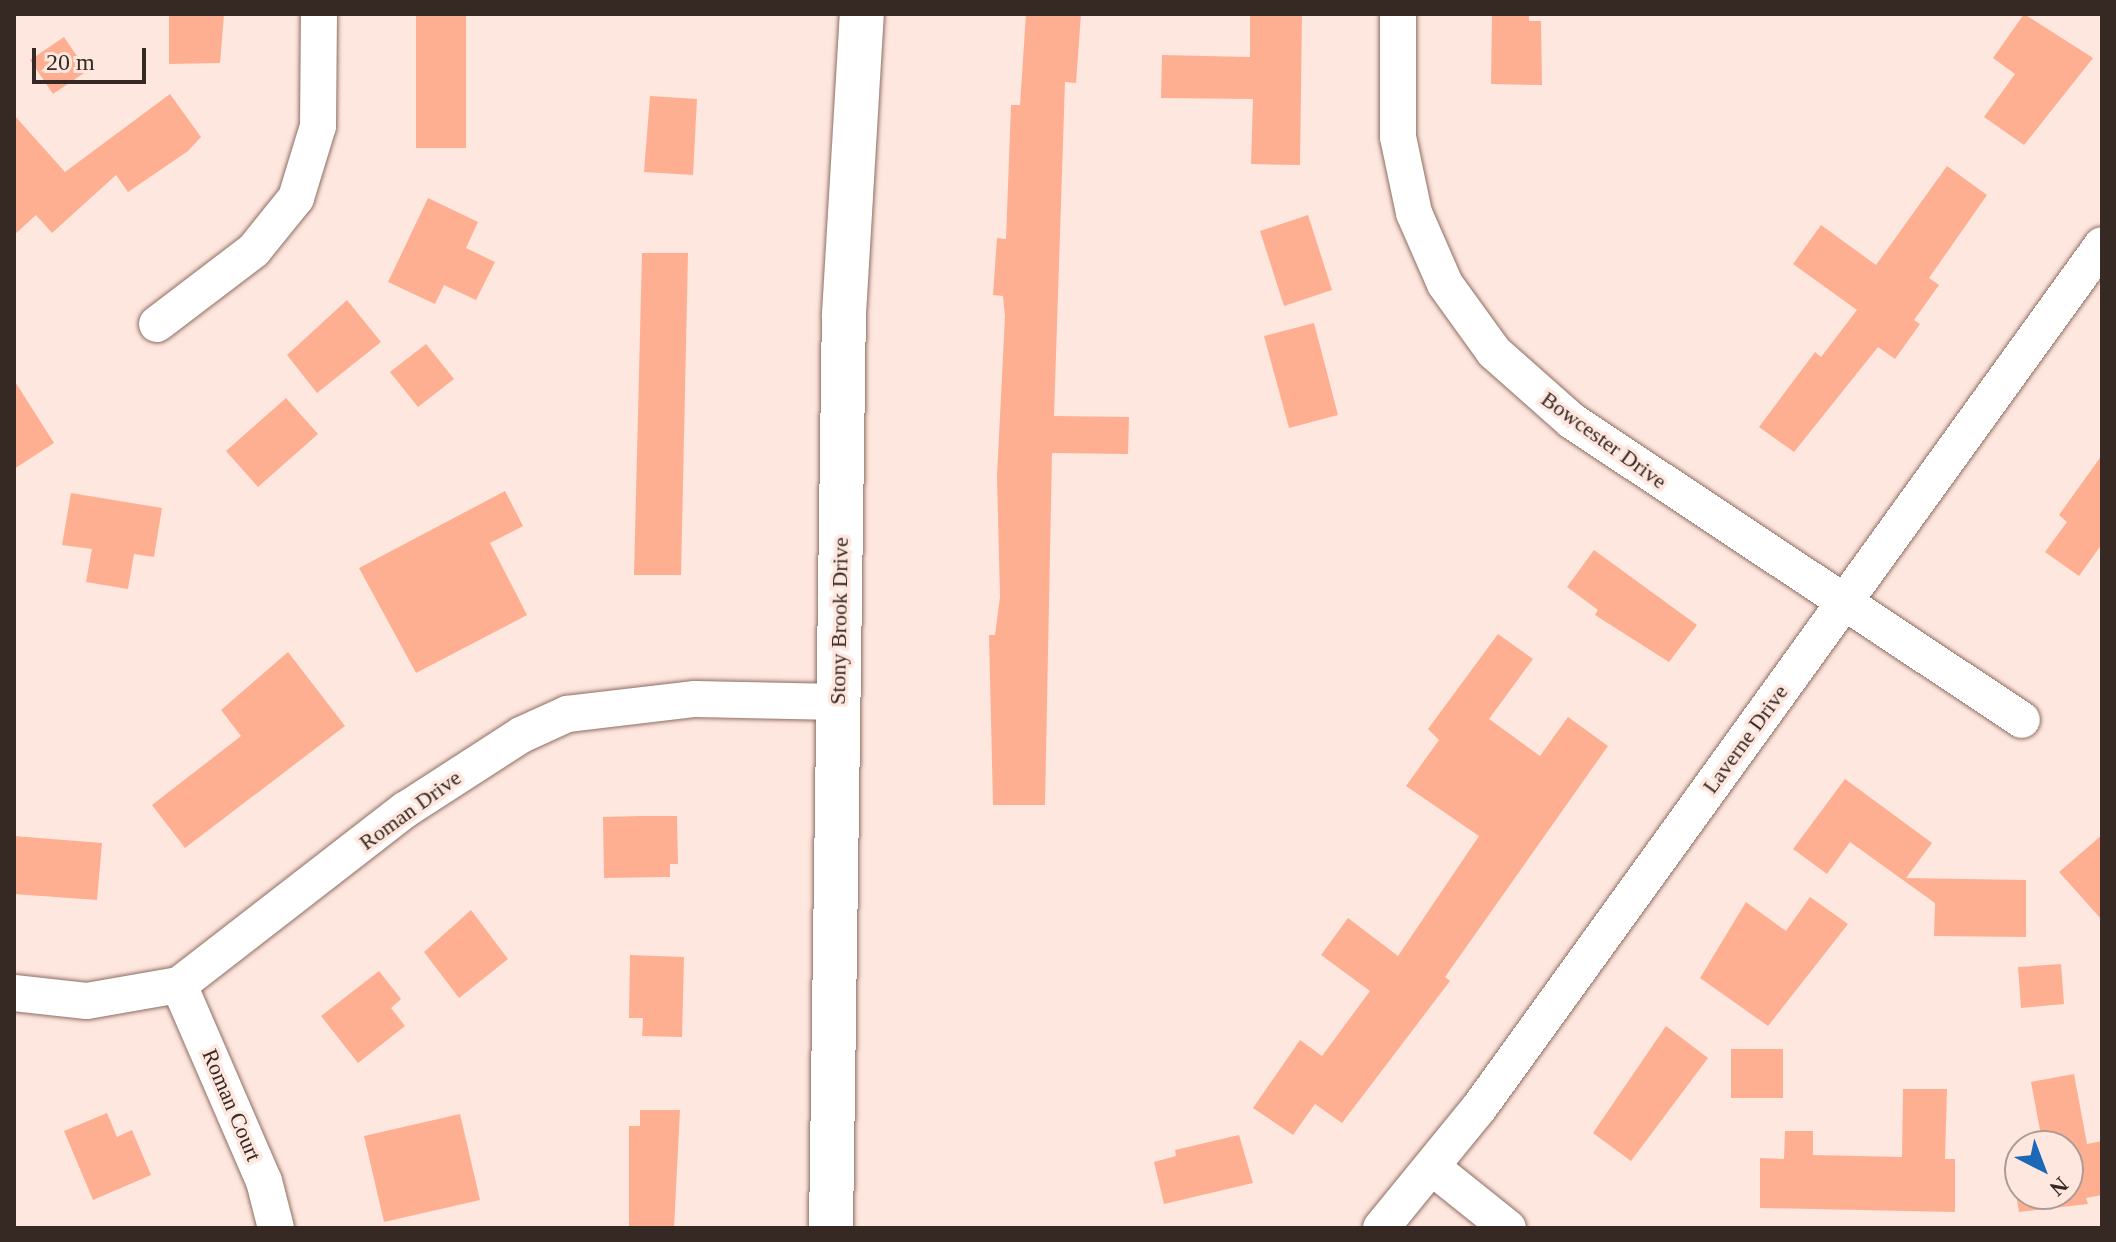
<!DOCTYPE html>
<style>
body{margin:0}
#map{position:relative;width:2116px;height:1242px;overflow:hidden;background:#fee7df;font-family:Georgia,serif}
div>[style]{position:absolute}
.building>*{inset:0;background:#ffaf91}
.roads{filter:drop-shadow(0 0 2px #8f6e62) drop-shadow(0 0 2px #8f6e62)}
.street>*{height:36px;margin:-18px;padding:0 18px;transform-origin:18px;border-radius:18px;background:#fff}
.secondary>*{height:44px;margin:-22px;padding:0 22px;transform-origin:22px;border-radius:22px;background:#fff}
span{translate:-50% -50%;white-space:nowrap;text-align:center;line-height:1.15;-webkit-text-stroke:7px #fee7df;paint-order:stroke}
.street-label{font-size:22px;color:#362823}
.frame{position:absolute;inset:0;border:16px solid #362823;pointer-events:none}
.north{position:absolute;left:2004px;top:1130px;width:80px;height:80px;box-sizing:border-box;background:#fee7df;border:2px solid #ae9b94;border-radius:50%;rotate:138deg;font-size:22px;font-weight:700;line-height:32px;text-align:center;color:#362823}
.north::after{content:'';display:block;margin:auto;width:28px;height:36px;background:#1b68b7;clip-path:polygon(50% 0,100% 100%,50% 72%,0 100%)}
.scale{position:absolute;left:32px;top:48px;width:114px;height:36px;box-sizing:border-box;border:4px solid #362823;border-top:0;padding-left:10px;font-size:24px;line-height:28px;white-space:nowrap;color:#362823;-webkit-text-stroke:6px #fee7df;paint-order:stroke}
</style>
<div id="map">
<div class="building">
<div style="clip-path:polygon(169px 14px,224px 14px,220px 63px,169px 64px)"></div>
<div style="clip-path:polygon(416px 14px,466px 14px,466px 148px,416px 148px)"></div>
<div style="clip-path:polygon(1026px 14px,1081px 14px,1076px 83px,1065px 82px,1054px 416px,1129px 417px,1128px 454px,1052px 453px,1045px 805px,993px 805px,989px 635px,995px 635px,1000px 597px,997px 476px,1005px 316px,1003px 296px,993px 295px,997px 238px,1006px 239px,1011px 105px,1020px 105px)"></div>
<div style="clip-path:polygon(1250px 14px,1302px 14px,1300px 165px,1251px 164px,1253px 99px,1161px 98px,1162px 55px,1250px 57px)"></div>
<div style="clip-path:polygon(1492px 14px,1529px 14px,1529px 21px,1541px 21px,1542px 85px,1491px 84px)"></div>
<div style="clip-path:polygon(2024px 14px,2093px 58px,2024px 145px,1984px 117px,2015px 74px,1993px 58px)"></div>
<div style="clip-path:polygon(64px 37px,87px 71px,53px 94px,30px 60px)"></div>
<div style="clip-path:polygon(170px 94px,201px 137px,188px 151px,128px 192px,116px 175px,52px 233px,36px 215px,14px 235px,14px 115px,65px 172px)"></div>
<div style="clip-path:polygon(650px 96px,697px 99px,693px 175px,644px 172px)"></div>
<div style="clip-path:polygon(1947px 166px,1987px 195px,1929px 278px,1939px 285px,1914px 320px,1920px 324px,1895px 359px,1878px 347px,1794px 452px,1759px 427px,1815px 352px,1821px 357px,1857px 310px,1793px 264px,1821px 225px,1876px 265px)"></div>
<div style="clip-path:polygon(428px 198px,478px 222px,466px 248px,495px 262px,476px 300px,444px 285px,435px 304px,388px 282px)"></div>
<div style="clip-path:polygon(1308px 215px,1332px 290px,1284px 306px,1260px 231px)"></div>
<div style="clip-path:polygon(642px 253px,688px 253px,681px 575px,634px 575px)"></div>
<div style="clip-path:polygon(347px 300px,381px 342px,317px 393px,287px 355px)"></div>
<div style="clip-path:polygon(1314px 323px,1338px 415px,1289px 428px,1264px 336px)"></div>
<div style="clip-path:polygon(426px 344px,454px 379px,418px 407px,390px 372px)"></div>
<div style="clip-path:polygon(14px 380px,54px 443px,14px 469px)"></div>
<div style="clip-path:polygon(286px 398px,318px 434px,258px 487px,226px 451px)"></div>
<div style="clip-path:polygon(2102px 455px,2102px 544px,2079px 576px,2045px 552px,2067px 522px,2059px 515px)"></div>
<div style="clip-path:polygon(505px 491px,523px 526px,490px 543px,527px 615px,416px 673px,359px 568px)"></div>
<div style="clip-path:polygon(71px 493px,162px 508px,154px 557px,134px 554px,128px 589px,86px 582px,92px 549px,62px 545px)"></div>
<div style="clip-path:polygon(1594px 550px,1697px 625px,1669px 662px,1595px 615px,1598px 610px,1567px 587px)"></div>
<div style="clip-path:polygon(1498px 634px,1533px 659px,1489px 719px,1540px 756px,1568px 717px,1608px 746px,1445px 977px,1450px 981px,1342px 1123px,1315px 1104px,1293px 1135px,1253px 1108px,1300px 1040px,1322px 1056px,1370px 991px,1321px 955px,1348px 918px,1398px 956px,1479px 836px,1406px 786px,1439px 740px,1428px 729px)"></div>
<div style="clip-path:polygon(288px 652px,345px 726px,185px 848px,152px 805px,241px 736px,221px 710px)"></div>
<div style="clip-path:polygon(1845px 779px,1932px 843px,1906px 878px,2026px 880px,2026px 937px,1934px 936px,1935px 903px,1850px 842px,1827px 874px,1793px 849px)"></div>
<div style="clip-path:polygon(641px 816px,677px 816px,678px 864px,670px 864px,670px 877px,604px 878px,603px 817px)"></div>
<div style="clip-path:polygon(2102px 835px,2102px 920px,2059px 872px)"></div>
<div style="clip-path:polygon(14px 836px,102px 843px,97px 900px,14px 894px)"></div>
<div style="clip-path:polygon(1810px 897px,1848px 924px,1768px 1026px,1700px 978px,1746px 902px,1786px 931px)"></div>
<div style="clip-path:polygon(471px 910px,508px 959px,459px 998px,424px 952px)"></div>
<div style="clip-path:polygon(630px 955px,684px 957px,682px 1037px,642px 1036px,643px 1018px,629px 1018px)"></div>
<div style="clip-path:polygon(2061px 964px,2064px 1004px,2021px 1008px,2018px 967px)"></div>
<div style="clip-path:polygon(379px 971px,401px 999px,391px 1008px,405px 1026px,358px 1063px,321px 1016px)"></div>
<div style="clip-path:polygon(1666px 1026px,1708px 1058px,1631px 1161px,1593px 1133px)"></div>
<div style="clip-path:polygon(1731px 1049px,1783px 1049px,1783px 1098px,1731px 1098px)"></div>
<div style="clip-path:polygon(2074px 1074px,2087px 1144px,2102px 1141px,2102px 1195px,2086px 1198px,2088px 1204px,2019px 1212px,2010px 1160px,2020px 1158px,2020px 1194px,2068px 1194px,2068px 1146px,2043px 1146px,2031px 1082px)"></div>
<div style="clip-path:polygon(1903px 1089px,1947px 1089px,1945px 1159px,1955px 1159px,1955px 1212px,1760px 1208px,1760px 1158px,1784px 1159px,1785px 1131px,1813px 1131px,1813px 1155px,1902px 1157px)"></div>
<div style="clip-path:polygon(640px 1110px,680px 1110px,674px 1228px,629px 1228px,629px 1126px,640px 1126px)"></div>
<div style="clip-path:polygon(107px 1113px,117px 1137px,132px 1130px,151px 1175px,93px 1200px,64px 1131px)"></div>
<div style="clip-path:polygon(460px 1114px,480px 1200px,384px 1222px,364px 1136px)"></div>
<div style="clip-path:polygon(1239px 1135px,1253px 1183px,1164px 1204px,1154px 1162px,1176px 1156px,1175px 1150px)"></div>
</div>
<div class="roads">
<div class="street">
<div style="left:1398px;top:14px;width:123px;rotate:90deg"></div>
<div style="left:1398px;top:137px;width:78px;rotate:78.1deg"></div>
<div style="left:1414px;top:213px;width:77px;rotate:66.4deg"></div>
<div style="left:1445px;top:284px;width:84px;rotate:54.2deg"></div>
<div style="left:1494px;top:352px;width:104px;rotate:41.5deg"></div>
<div style="left:1572px;top:421px;width:540px;rotate:33.6deg"></div>
<div style="left:157px;top:324px;width:122px;rotate:-37.3deg"></div>
<div style="left:254px;top:250px;width:67px;rotate:-51.1deg"></div>
<div style="left:296px;top:198px;width:75px;rotate:-73deg"></div>
<div style="left:318px;top:126px;width:112px;rotate:-89.5deg"></div>
<div style="left:179px;top:985px;width:214px;rotate:66.6deg"></div>
<div style="left:264px;top:1181px;width:49px;rotate:75.7deg"></div>
<div style="left:14px;top:993px;width:73px;rotate:6.3deg"></div>
<div style="left:87px;top:1001px;width:93px;rotate:-9.9deg"></div>
<div style="left:179px;top:985px;width:286px;rotate:-37.8deg"></div>
<div style="left:405px;top:810px;width:138px;rotate:-32.9deg"></div>
<div style="left:521px;top:735px;width:51px;rotate:-24.5deg"></div>
<div style="left:567px;top:714px;width:129px;rotate:-6.7deg"></div>
<div style="left:695px;top:699px;width:143px;rotate:1.2deg"></div>
<div style="left:1433px;top:1168px;width:96px;rotate:38.7deg"></div>
<div style="left:1381px;top:1228px;width:155px;rotate:-50.8deg"></div>
<div style="left:1479px;top:1108px;width:1064px;rotate:-54.17deg"></div>
</div>
<div class="secondary">
<div style="left:831px;top:1228px;width:914px;rotate:-89.19deg"></div>
<div style="left:844px;top:314px;width:301px;rotate:-86.6deg"></div>
</div>
</div>
<div class="street-label">
<span style="left:1604px;top:440px;rotate:36deg">Bowcester Drive</span>
<span style="left:839px;top:621px;rotate:-89deg">Stony Brook Drive</span>
<span style="left:1745px;top:739px;rotate:-54deg">Laverne Drive</span>
<span style="left:410px;top:810px;rotate:-36deg">Roman Drive</span>
<span style="left:232px;top:1105px;rotate:67deg">Roman Court</span>
</div>
<div class="frame"></div>
<div class="north">N</div>
<div class="scale">20 m</div>
</div>
